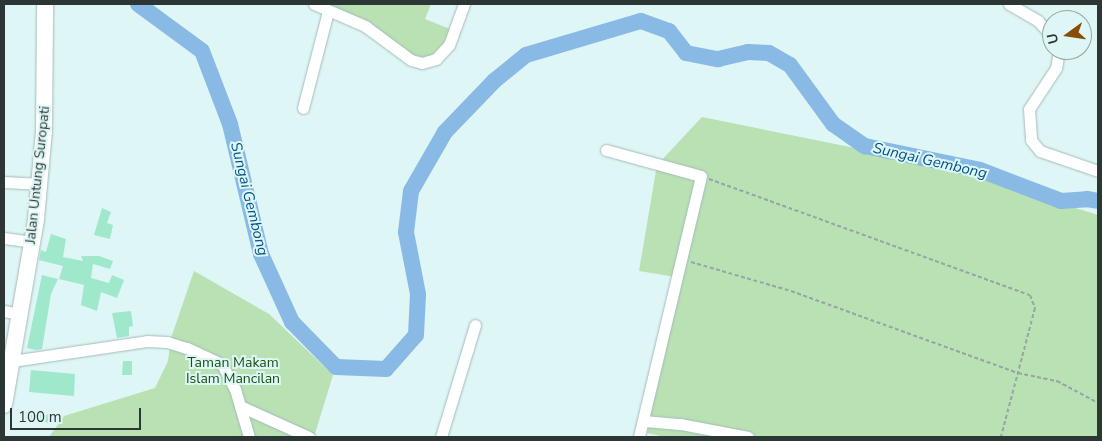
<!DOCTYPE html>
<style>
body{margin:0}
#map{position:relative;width:1102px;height:441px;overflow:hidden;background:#def6f5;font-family:"Nunito Sans",sans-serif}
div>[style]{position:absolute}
.green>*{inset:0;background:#b9e1b3}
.river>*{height:16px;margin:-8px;padding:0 8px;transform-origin:8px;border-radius:8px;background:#89b9e5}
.building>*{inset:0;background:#a0e8cc}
.path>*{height:2px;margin-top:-1px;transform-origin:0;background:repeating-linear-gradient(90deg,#94a6a5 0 4px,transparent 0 6.5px)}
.roads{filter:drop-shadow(0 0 1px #a4bbba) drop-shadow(0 0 1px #a4bbba)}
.minor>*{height:11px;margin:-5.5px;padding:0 5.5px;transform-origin:5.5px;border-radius:5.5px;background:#fff}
.highway>*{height:16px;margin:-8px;padding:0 8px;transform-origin:8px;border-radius:8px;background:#fff}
span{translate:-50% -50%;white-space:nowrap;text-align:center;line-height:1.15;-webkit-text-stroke:4px #def6f5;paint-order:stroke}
.street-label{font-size:14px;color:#2c3635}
.park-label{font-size:14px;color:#16500f}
.water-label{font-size:15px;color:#015389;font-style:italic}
.frame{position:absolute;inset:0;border:5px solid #2c3635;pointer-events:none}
.north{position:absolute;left:1042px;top:10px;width:50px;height:50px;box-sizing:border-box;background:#def6f5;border:1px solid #97a9a8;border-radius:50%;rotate:256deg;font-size:14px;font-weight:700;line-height:20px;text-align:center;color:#2c3635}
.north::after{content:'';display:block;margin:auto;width:18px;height:22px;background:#884e06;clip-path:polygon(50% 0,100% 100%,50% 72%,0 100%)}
.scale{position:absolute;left:10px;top:408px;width:131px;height:22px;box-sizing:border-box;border:2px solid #2c3635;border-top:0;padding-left:6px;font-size:15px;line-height:18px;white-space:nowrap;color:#2c3635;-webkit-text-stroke:4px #def6f5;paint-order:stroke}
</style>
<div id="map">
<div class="green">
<div style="clip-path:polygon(326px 4px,431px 4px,425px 19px,455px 31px,427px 60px,411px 56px)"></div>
<div style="clip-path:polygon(702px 117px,934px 164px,1098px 215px,1098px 437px,665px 437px,647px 433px,676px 277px,639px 271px,657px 165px)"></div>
<div style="clip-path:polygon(194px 271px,269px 314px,333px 375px,314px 437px,49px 437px,64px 416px,155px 388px,168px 361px,171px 338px)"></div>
</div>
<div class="river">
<div style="left:138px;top:4px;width:79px;rotate:36.3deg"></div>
<div style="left:202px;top:51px;width:78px;rotate:69deg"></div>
<div style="left:230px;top:124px;width:134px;rotate:76.6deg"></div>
<div style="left:261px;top:254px;width:75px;rotate:65.5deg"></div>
<div style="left:292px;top:322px;width:63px;rotate:45.6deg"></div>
<div style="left:336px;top:367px;width:50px;rotate:2.3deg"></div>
<div style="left:386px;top:369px;width:45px;rotate:-48.6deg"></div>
<div style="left:416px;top:335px;width:41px;rotate:-87.2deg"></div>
<div style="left:418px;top:294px;width:63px;rotate:-101deg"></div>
<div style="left:406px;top:232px;width:41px;rotate:-83deg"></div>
<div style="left:411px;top:191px;width:68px;rotate:-60deg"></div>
<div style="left:445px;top:132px;width:71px;rotate:-46.1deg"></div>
<div style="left:494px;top:81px;width:41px;rotate:-39.1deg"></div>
<div style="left:526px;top:55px;width:120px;rotate:-16.5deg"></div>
<div style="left:641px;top:21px;width:30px;rotate:20deg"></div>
<div style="left:669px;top:31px;width:28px;rotate:52deg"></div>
<div style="left:686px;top:53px;width:33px;rotate:11deg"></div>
<div style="left:718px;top:59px;width:31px;rotate:-13deg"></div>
<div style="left:748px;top:52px;width:21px;rotate:3deg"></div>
<div style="left:769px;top:53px;width:24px;rotate:30deg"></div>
<div style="left:790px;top:65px;width:73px;rotate:53.9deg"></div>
<div style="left:833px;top:124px;width:39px;rotate:35deg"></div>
<div style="left:865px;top:146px;width:117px;rotate:11.8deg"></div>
<div style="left:980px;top:170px;width:87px;rotate:20.9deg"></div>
<div style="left:1061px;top:201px;width:26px;rotate:-4deg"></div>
<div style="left:1087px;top:199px;width:11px;rotate:10deg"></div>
</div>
<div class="building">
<div style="clip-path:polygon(102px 208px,111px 212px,107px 223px,113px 225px,110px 239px,94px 235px)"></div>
<div style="clip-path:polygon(51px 234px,66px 239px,63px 257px,83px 261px,81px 256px,99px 256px,113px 261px,110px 269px,93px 264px,91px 278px,109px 283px,112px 275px,124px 280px,117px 298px,101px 292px,97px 311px,81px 305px,84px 285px,59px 279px,63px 266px,39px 260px,41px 250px,46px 252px)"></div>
<div style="clip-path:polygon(42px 275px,58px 279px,51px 294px,42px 349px,36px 350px,27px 348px)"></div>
<div style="clip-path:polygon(131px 311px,133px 326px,129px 327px,129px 336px,117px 338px,112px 313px)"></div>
<div style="clip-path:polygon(123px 361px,132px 361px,132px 375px,122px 375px)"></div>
<div style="clip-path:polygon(31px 370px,75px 374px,74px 396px,29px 392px)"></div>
<div style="clip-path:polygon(26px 412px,52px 415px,52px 423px,25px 420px)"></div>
</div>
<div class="path">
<div style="left:709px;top:179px;width:341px;rotate:19.9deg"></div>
<div style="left:1030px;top:295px;width:14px;rotate:69deg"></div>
<div style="left:1035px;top:308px;width:133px;rotate:104.8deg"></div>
<div style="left:691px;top:262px;width:104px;rotate:16.2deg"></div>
<div style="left:791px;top:291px;width:241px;rotate:19.9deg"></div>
<div style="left:1018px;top:373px;width:40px;rotate:12deg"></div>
<div style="left:1057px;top:381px;width:47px;rotate:28.2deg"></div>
</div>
<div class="roads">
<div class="minor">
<div style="left:314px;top:4px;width:56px;rotate:23.3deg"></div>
<div style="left:365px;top:26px;width:57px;rotate:36.5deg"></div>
<div style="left:411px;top:60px;width:11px;rotate:15deg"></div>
<div style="left:422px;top:63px;width:15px;rotate:-16deg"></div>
<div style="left:436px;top:59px;width:19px;rotate:-47deg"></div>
<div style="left:449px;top:45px;width:44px;rotate:-69.9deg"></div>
<div style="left:1009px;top:4px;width:34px;rotate:30deg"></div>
<div style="left:1038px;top:21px;width:21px;rotate:47deg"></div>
<div style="left:1059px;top:50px;width:18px;rotate:99deg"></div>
<div style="left:1056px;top:68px;width:49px;rotate:123.4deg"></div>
<div style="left:1029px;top:109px;width:31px;rotate:86deg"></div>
<div style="left:1031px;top:140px;width:14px;rotate:51deg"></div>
<div style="left:1040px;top:151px;width:61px;rotate:19deg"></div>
<div style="left:303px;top:108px;width:100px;rotate:-75.5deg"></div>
<div style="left:606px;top:150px;width:98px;rotate:15.3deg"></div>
<div style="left:701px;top:176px;width:268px;rotate:103.4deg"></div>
<div style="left:4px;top:182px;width:34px;rotate:3deg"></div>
<div style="left:4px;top:238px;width:28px;rotate:8deg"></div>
<div style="left:4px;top:311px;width:16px;rotate:11deg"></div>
<div style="left:12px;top:361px;width:136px;rotate:-8.4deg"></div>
<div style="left:147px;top:341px;width:20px;rotate:3deg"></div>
<div style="left:167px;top:342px;width:21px;rotate:17deg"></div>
<div style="left:187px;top:348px;width:38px;rotate:25deg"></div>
<div style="left:222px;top:364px;width:28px;rotate:63deg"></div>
<div style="left:235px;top:389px;width:50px;rotate:73.7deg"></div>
<div style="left:240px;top:406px;width:76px;rotate:24.2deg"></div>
<div style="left:644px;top:421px;width:36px;rotate:5deg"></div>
<div style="left:680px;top:424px;width:69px;rotate:10.8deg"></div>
<div style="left:441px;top:437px;width:117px;rotate:-73.1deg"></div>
</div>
<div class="highway">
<div style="left:4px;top:405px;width:189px;rotate:-80.2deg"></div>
<div style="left:36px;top:219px;width:88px;rotate:-84.8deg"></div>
<div style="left:44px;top:131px;width:127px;rotate:-89.5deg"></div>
</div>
</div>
<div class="street-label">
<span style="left:38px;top:175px;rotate:-84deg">Jalan Untung Suropati</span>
</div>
<div class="park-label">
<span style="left:233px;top:371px">Taman Makam<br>Islam Mancilan</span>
</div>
<div class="water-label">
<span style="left:930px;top:161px;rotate:13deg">Sungai Gembong</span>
<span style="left:249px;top:199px;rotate:76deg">Sungai Gembong</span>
</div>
<div class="frame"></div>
<div class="north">U</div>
<div class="scale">100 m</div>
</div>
